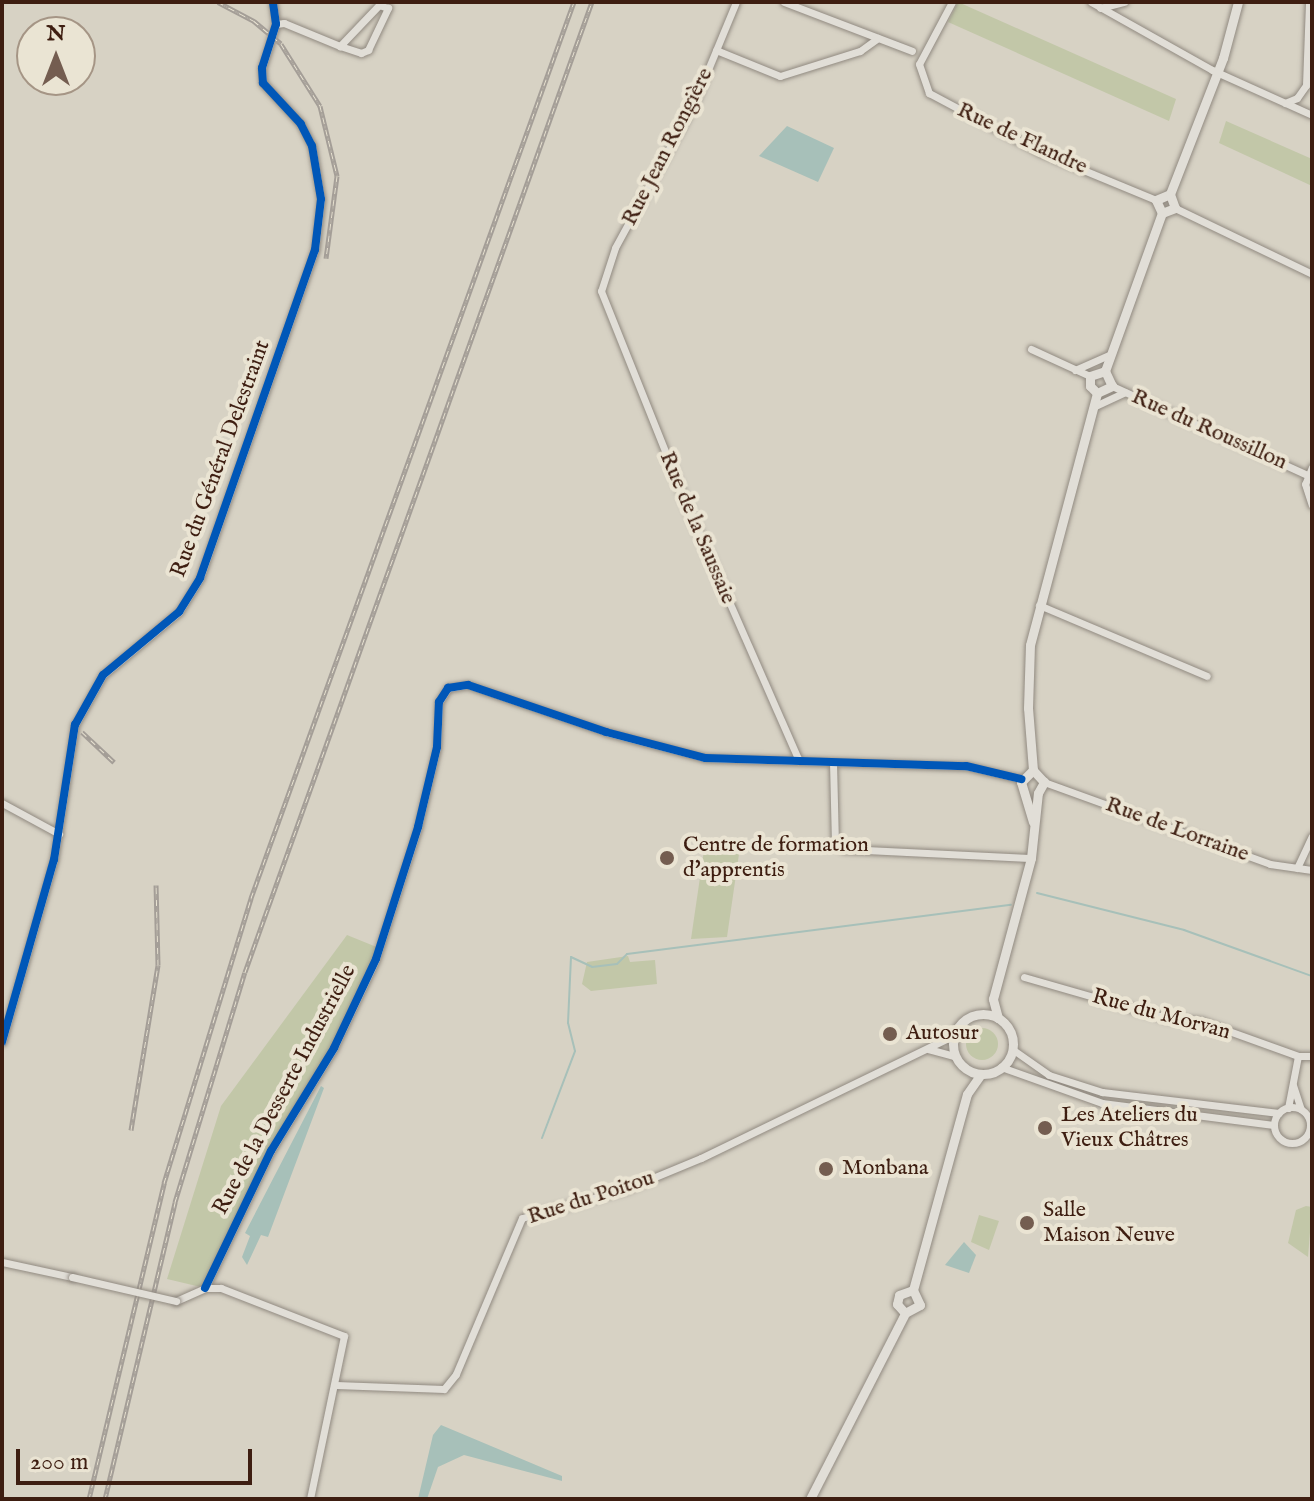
<!DOCTYPE html>
<meta charset="utf-8">
<style>
body{margin:0}
#map{position:relative;width:1314px;height:1501px;overflow:hidden;background:#d7d2c4;font-family:"IM FELL English",serif}
div>[style]{position:absolute}
.green>*{inset:0;background:#c2c7a8}
.round{border-radius:50%}
.water>*{inset:0;background:#a7c0b9}
.stream>*{height:2px;margin:-1px;padding:0 1px;transform-origin:1px;border-radius:1px;background:#a7c0b9}
.roads{filter:drop-shadow(0 0 2px #918a81) drop-shadow(0 0 2px #918a81)}
.minor>*{height:7px;margin:-3.5px;padding:0 3.5px;transform-origin:3.5px;border-radius:3.5px;background:#e1ded7}
.minor>.ring{margin:-3.5px;padding:0;box-sizing:content-box;background:none;border:7px solid #e1ded7;border-radius:50%}
.tertiary>*{height:9px;margin:-4.5px;padding:0 4.5px;transform-origin:4.5px;border-radius:4.5px;background:#e1ded7}
.tertiary>.ring{margin:-4.5px;padding:0;box-sizing:content-box;background:none;border:9px solid #e1ded7;border-radius:50%}
.rail>*{height:5px;margin-top:-2.5px;transform-origin:0;background:repeating-linear-gradient(90deg,#eae4d3 0 6px,#a49e97 0 12px);box-sizing:border-box;border-block:2px solid #a49e97}
.bridges{filter:drop-shadow(0 0 2px #918a81) drop-shadow(0 0 2px #918a81)}
.minor-bridge>*{height:7px;margin:-3.5px;padding:0 3.5px;transform-origin:3.5px;border-radius:3.5px;background:#e1ded7}
.cycleway>*{height:8px;margin:-4px;padding:0 4px;transform-origin:4px;border-radius:4px;background:#0057b8}
.dots>*{width:22px;height:22px;translate:-50% -50%;box-sizing:border-box;border:4px solid #eae4d3;border-radius:50%}
span{translate:-50% -50%;white-space:nowrap;text-align:center;line-height:1.15;-webkit-text-stroke:8px #eae4d3;paint-order:stroke}
.street-label{font-size:22px;color:#3e1e11}
.poi-label{font-size:22px;color:#3e1e11}
.left{translate:0 -50%;text-align:left}
.frame{position:absolute;inset:0;border:4px solid #3e1e11;pointer-events:none}
.north{position:absolute;left:16px;top:16px;width:80px;height:80px;box-sizing:border-box;background:#eae4d3;border:2px solid #a59585;border-radius:50%;rotate:0deg;font-size:22px;font-weight:700;line-height:32px;text-align:center;color:#3e1e11}
.north::after{content:'';display:block;margin:auto;width:28px;height:36px;background:#745d50;clip-path:polygon(50% 0,100% 100%,50% 72%,0 100%)}
.scale{position:absolute;left:16px;top:1449px;width:236px;height:36px;box-sizing:border-box;border:4px solid #3e1e11;border-top:0;padding-left:10px;font-size:24px;line-height:28px;white-space:nowrap;color:#3e1e11;-webkit-text-stroke:6px #eae4d3;paint-order:stroke}
</style>
<div id="map">
<div class="green">
<div style="clip-path:polygon(958px 2px,1176px 99px,1169px 121px,948px 22px)"></div>
<div style="clip-path:polygon(1226px 121px,1312px 159px,1312px 186px,1219px 143px)"></div>
<div style="clip-path:polygon(704px 850px,739px 854px,727px 937px,691px 939px)"></div>
<div style="clip-path:polygon(347px 935px,379px 948px,345px 1028px,271px 1151px,205px 1288px,167px 1279px,221px 1106px)"></div>
<div style="clip-path:polygon(628px 956px,630px 962px,655px 960px,657px 984px,591px 991px,582px 984px,587px 962px)"></div>
<div class="round" style="left:966px;top:1028px;width:32px;height:32px"></div>
<div style="clip-path:polygon(1306px 1206px,1312px 1207px,1308px 1257px,1288px 1243px,1296px 1210px)"></div>
<div style="clip-path:polygon(979px 1215px,999px 1221px,989px 1250px,971px 1242px)"></div>
</div>
<div class="water">
<div style="clip-path:polygon(787px 126px,834px 148px,818px 182px,759px 156px)"></div>
<div style="clip-path:polygon(321px 1086px,324px 1088px,268px 1237px,261px 1235px,247px 1265px,242px 1257px,250px 1236px,245px 1233px)"></div>
<div style="clip-path:polygon(964px 1242px,976px 1255px,969px 1273px,945px 1265px)"></div>
<div style="clip-path:polygon(441px 1425px,562px 1476px,562px 1481px,464px 1455px,438px 1467px,427px 1499px,418px 1499px,433px 1435px)"></div>
</div>
<div class="stream">
<div style="left:1037px;top:893px;width:152px;rotate:14.1deg"></div>
<div style="left:1184px;top:930px;width:136px;rotate:19.8deg"></div>
<div style="left:542px;top:1138px;width:93px;rotate:-69.2deg"></div>
<div style="left:575px;top:1051px;width:29px;rotate:-104deg"></div>
<div style="left:568px;top:1023px;width:66px;rotate:-87.4deg"></div>
<div style="left:571px;top:957px;width:23px;rotate:25deg"></div>
<div style="left:592px;top:967px;width:25px;rotate:-7deg"></div>
<div style="left:617px;top:964px;width:14px;rotate:-45deg"></div>
<div style="left:627px;top:954px;width:387px;rotate:-7.3deg"></div>
</div>
<div class="roads">
<div class="minor">
<div style="left:736px;top:2px;width:107px;rotate:112.5deg"></div>
<div style="left:695px;top:101px;width:167px;rotate:118.6deg"></div>
<div style="left:615px;top:248px;width:45px;rotate:108deg"></div>
<div style="left:601px;top:291px;width:234px;rotate:68.2deg"></div>
<div style="left:688px;top:508px;width:276px;rotate:66.3deg"></div>
<div style="left:784px;top:2px;width:137px;rotate:20.9deg"></div>
<div style="left:952px;top:2px;width:70px;rotate:118deg"></div>
<div style="left:919px;top:64px;width:31px;rotate:71deg"></div>
<div style="left:929px;top:93px;width:126px;rotate:28deg"></div>
<div style="left:1040px;top:152px;width:126px;rotate:22.5deg"></div>
<div style="left:1091px;top:2px;width:139px;rotate:29.3deg"></div>
<div style="left:1212px;top:70px;width:110px;rotate:24.2deg"></div>
<div style="left:1100px;top:8px;width:25px;rotate:-14deg"></div>
<div style="left:276px;top:24px;width:8px;rotate:-7deg"></div>
<div style="left:284px;top:23px;width:61px;rotate:22.3deg"></div>
<div style="left:340px;top:46px;width:22px;rotate:18deg"></div>
<div style="left:361px;top:53px;width:8px;rotate:-23deg"></div>
<div style="left:368px;top:50px;width:47px;rotate:-64.5deg"></div>
<div style="left:388px;top:8px;width:9px;rotate:-162deg"></div>
<div style="left:379px;top:5px;width:57px;rotate:133.6deg"></div>
<div style="left:716px;top:50px;width:69px;rotate:22.1deg"></div>
<div style="left:780px;top:76px;width:84px;rotate:-17.4deg"></div>
<div style="left:860px;top:51px;width:22px;rotate:-36deg"></div>
<div style="left:1285px;top:103px;width:13px;rotate:-23deg"></div>
<div style="left:1297px;top:98px;width:16px;rotate:-55deg"></div>
<div style="left:1306px;top:85px;width:83px;rotate:-87.9deg"></div>
<div style="left:1175px;top:208px;width:152px;rotate:25.7deg"></div>
<div style="left:1031px;top:349px;width:65px;rotate:24.6deg"></div>
<div style="left:1075px;top:370px;width:36px;rotate:-24deg"></div>
<div style="left:1112px;top:386px;width:214px;rotate:24.5deg"></div>
<div style="left:1093px;top:407px;width:35px;rotate:-25deg"></div>
<div style="left:1312px;top:467px;width:18px;rotate:112deg"></div>
<div style="left:1305px;top:484px;width:22px;rotate:72deg"></div>
<div style="left:1039px;top:605px;width:182px;rotate:22.9deg"></div>
<div style="left:833px;top:762px;width:81px;rotate:88.6deg"></div>
<div style="left:835px;top:843px;width:11px;rotate:34deg"></div>
<div style="left:844px;top:849px;width:187px;rotate:2.8deg"></div>
<div style="left:1044px;top:782px;width:240px;rotate:19.9deg"></div>
<div style="left:1270px;top:864px;width:42px;rotate:8.1deg"></div>
<div style="left:2px;top:803px;width:65px;rotate:28.5deg"></div>
<div style="left:1297px;top:868px;width:35px;rotate:-65deg"></div>
<div style="left:1024px;top:977px;width:149px;rotate:16deg"></div>
<div style="left:1167px;top:1018px;width:34px;rotate:5deg"></div>
<div style="left:1201px;top:1021px;width:103px;rotate:19.8deg"></div>
<div style="left:1298px;top:1056px;width:14px"></div>
<div style="left:2px;top:1042px;width:189px;rotate:-74.1deg"></div>
<div style="left:54px;top:860px;width:137px;rotate:-81.2deg"></div>
<div style="left:75px;top:725px;width:57px;rotate:-60.8deg"></div>
<div style="left:103px;top:675px;width:99px;rotate:-39.7deg"></div>
<div style="left:179px;top:612px;width:40px;rotate:-58deg"></div>
<div style="left:200px;top:578px;width:348px;rotate:-70.7deg"></div>
<div style="left:315px;top:250px;width:51px;rotate:-83.3deg"></div>
<div style="left:321px;top:199px;width:54px;rotate:-99.6deg"></div>
<div style="left:312px;top:146px;width:25px;rotate:-117deg"></div>
<div style="left:301px;top:124px;width:56px;rotate:-132.8deg"></div>
<div style="left:263px;top:83px;width:15px;rotate:-94deg"></div>
<div style="left:262px;top:68px;width:46px;rotate:-72.3deg"></div>
<div style="left:276px;top:24px;width:22px;rotate:-98deg"></div>
<div style="left:928px;top:1049px;width:28px;rotate:15deg"></div>
<div style="left:1012px;top:1049px;width:45px;rotate:35.1deg"></div>
<div style="left:1049px;top:1075px;width:56px;rotate:17.8deg"></div>
<div style="left:1102px;top:1092px;width:178px;rotate:6.8deg"></div>
<div style="left:1001px;top:1067px;width:107px;rotate:19.6deg"></div>
<div style="left:1102px;top:1103px;width:173px;rotate:7.3deg"></div>
<div style="left:1293px;top:1085px;width:25px;rotate:72deg"></div>
<div class="ring" style="left:1274px;top:1107px;width:29px;height:29px"></div>
<div style="left:1288px;top:1108px;width:53px;rotate:-79.1deg"></div>
<div style="left:2px;top:1262px;width:72px;rotate:12.1deg"></div>
<div style="left:205px;top:1288px;width:152px;rotate:-64.3deg"></div>
<div style="left:271px;top:1151px;width:121px;rotate:-58.5deg"></div>
<div style="left:334px;top:1048px;width:98px;rotate:-64.7deg"></div>
<div style="left:376px;top:959px;width:139px;rotate:-72.3deg"></div>
<div style="left:418px;top:827px;width:82px;rotate:-76.6deg"></div>
<div style="left:437px;top:747px;width:45px;rotate:-87.5deg"></div>
<div style="left:439px;top:702px;width:17px;rotate:-57deg"></div>
<div style="left:448px;top:688px;width:20px;rotate:-9deg"></div>
<div style="left:468px;top:685px;width:146px;rotate:18.8deg"></div>
<div style="left:606px;top:732px;width:102px;rotate:14.7deg"></div>
<div style="left:705px;top:758px;width:261px;rotate:1.8deg"></div>
<div style="left:966px;top:766px;width:57px;rotate:13.3deg"></div>
<div style="left:176px;top:1301px;width:32px;rotate:-24deg"></div>
<div style="left:205px;top:1288px;width:16px"></div>
<div style="left:221px;top:1288px;width:132px;rotate:21.3deg"></div>
<div style="left:344px;top:1336px;width:167px;rotate:101.8deg"></div>
<div style="left:336px;top:1385px;width:108px;rotate:2.1deg"></div>
<div style="left:444px;top:1389px;width:19px;rotate:-51deg"></div>
<div style="left:456px;top:1374px;width:169px;rotate:-67.1deg"></div>
<div style="left:522px;top:1218px;width:108px;rotate:-15.6deg"></div>
<div style="left:626px;top:1189px;width:81px;rotate:-22.5deg"></div>
<div style="left:701px;top:1158px;width:281px;rotate:-25.9deg"></div>
</div>
<div class="tertiary">
<div style="left:1170px;top:194px;width:146px;rotate:-68.7deg"></div>
<div style="left:1223px;top:58px;width:58px;rotate:-75deg"></div>
<div style="left:1162px;top:213px;width:14px;rotate:-115deg"></div>
<div style="left:1156px;top:200px;width:15px;rotate:-23deg"></div>
<div style="left:1162px;top:213px;width:14px;rotate:-21deg"></div>
<div style="left:1175px;top:208px;width:15px;rotate:-110deg"></div>
<div style="left:1105px;top:371px;width:168px;rotate:-70.2deg"></div>
<div style="left:1097px;top:393px;width:10px;rotate:-135deg"></div>
<div style="left:1090px;top:386px;width:10px;rotate:-90deg"></div>
<div style="left:1090px;top:376px;width:16px;rotate:-18deg"></div>
<div style="left:1097px;top:393px;width:17px;rotate:-25deg"></div>
<div style="left:1112px;top:386px;width:17px;rotate:-115deg"></div>
<div style="left:1033px;top:770px;width:62px;rotate:-94.6deg"></div>
<div style="left:1028px;top:708px;width:63px;rotate:-88.2deg"></div>
<div style="left:1030px;top:645px;width:261px;rotate:-75.1deg"></div>
<div style="left:1033px;top:822px;width:42px;rotate:-106.7deg"></div>
<div style="left:1021px;top:782px;width:17px;rotate:-45deg"></div>
<div class="ring" style="left:953px;top:1014px;width:51px;height:51px"></div>
<div style="left:998px;top:1018px;width:20px;rotate:-105deg"></div>
<div style="left:993px;top:999px;width:146px;rotate:-74.9deg"></div>
<div style="left:1031px;top:858px;width:65px;rotate:-83.9deg"></div>
<div style="left:1038px;top:793px;width:13px;rotate:-61deg"></div>
<div style="left:1044px;top:782px;width:16px;rotate:-133deg"></div>
<div style="left:913px;top:1290px;width:203px;rotate:-74.6deg"></div>
<div style="left:967px;top:1094px;width:24px;rotate:-55deg"></div>
<div style="left:905px;top:1313px;width:17px;rotate:-28deg"></div>
<div style="left:920px;top:1305px;width:17px;rotate:-115deg"></div>
<div style="left:905px;top:1313px;width:12px;rotate:-132deg"></div>
<div style="left:897px;top:1304px;width:9px;rotate:-77deg"></div>
<div style="left:899px;top:1295px;width:15px;rotate:-20deg"></div>
<div style="left:810px;top:1499px;width:209px;rotate:-62.9deg"></div>
</div>
</div>
<div class="rail">
<div style="left:218px;top:2px;width:41px;rotate:27.8deg"></div>
<div style="left:254px;top:21px;width:35px;rotate:40deg"></div>
<div style="left:281px;top:44px;width:73px;rotate:57.8deg"></div>
<div style="left:320px;top:106px;width:72px;rotate:76.3deg"></div>
<div style="left:337px;top:176px;width:83px;rotate:97.6deg"></div>
<div style="left:82px;top:732px;width:44px;rotate:43.2deg"></div>
<div style="left:131px;top:1130px;width:167px;rotate:-80.7deg"></div>
<div style="left:158px;top:965px;width:80px;rotate:-91.4deg"></div>
<div style="left:89px;top:1499px;width:325px;rotate:-76.6deg"></div>
<div style="left:164px;top:1183px;width:298px;rotate:-73deg"></div>
<div style="left:251px;top:898px;width:952px;rotate:-70.18deg"></div>
<div style="left:105px;top:1499px;width:305px;rotate:-76.7deg"></div>
<div style="left:175px;top:1202px;width:240px;rotate:-73.1deg"></div>
<div style="left:245px;top:972px;width:1030px;rotate:-70.32deg"></div>
</div>
<div class="bridges">
<div class="minor-bridge">
<div style="left:72px;top:1277px;width:107px;rotate:13deg"></div>
</div>
</div>
<div class="cycleway">
<div style="left:2px;top:1042px;width:189px;rotate:-74.1deg"></div>
<div style="left:54px;top:860px;width:137px;rotate:-81.2deg"></div>
<div style="left:75px;top:725px;width:57px;rotate:-60.8deg"></div>
<div style="left:103px;top:675px;width:99px;rotate:-39.7deg"></div>
<div style="left:179px;top:612px;width:40px;rotate:-58deg"></div>
<div style="left:200px;top:578px;width:348px;rotate:-70.7deg"></div>
<div style="left:315px;top:250px;width:51px;rotate:-83.3deg"></div>
<div style="left:321px;top:199px;width:54px;rotate:-99.6deg"></div>
<div style="left:312px;top:146px;width:25px;rotate:-117deg"></div>
<div style="left:301px;top:124px;width:56px;rotate:-132.8deg"></div>
<div style="left:263px;top:83px;width:15px;rotate:-94deg"></div>
<div style="left:262px;top:68px;width:46px;rotate:-72.3deg"></div>
<div style="left:276px;top:24px;width:22px;rotate:-98deg"></div>
<div style="left:205px;top:1288px;width:152px;rotate:-64.3deg"></div>
<div style="left:271px;top:1151px;width:121px;rotate:-58.5deg"></div>
<div style="left:334px;top:1048px;width:98px;rotate:-64.7deg"></div>
<div style="left:376px;top:959px;width:139px;rotate:-72.3deg"></div>
<div style="left:418px;top:827px;width:82px;rotate:-76.6deg"></div>
<div style="left:437px;top:747px;width:45px;rotate:-87.5deg"></div>
<div style="left:439px;top:702px;width:17px;rotate:-57deg"></div>
<div style="left:448px;top:688px;width:20px;rotate:-9deg"></div>
<div style="left:468px;top:685px;width:146px;rotate:18.8deg"></div>
<div style="left:606px;top:732px;width:102px;rotate:14.7deg"></div>
<div style="left:705px;top:758px;width:261px;rotate:1.8deg"></div>
<div style="left:966px;top:766px;width:57px;rotate:13.3deg"></div>
</div>
<div class="dots">
<div style="left:667px;top:858px;background:#745d50"></div>
<div style="left:890px;top:1034px;background:#745d50"></div>
<div style="left:1045px;top:1128px;background:#745d50"></div>
<div style="left:826px;top:1169px;background:#745d50"></div>
<div style="left:1027px;top:1223px;background:#745d50"></div>
</div>
<div class="street-label">
<span style="left:1022px;top:139px;rotate:25deg">Rue de Flandre</span>
<span style="left:668px;top:147px;rotate:-63deg">Rue Jean Rongière</span>
<span style="left:1209px;top:430px;rotate:24deg">Rue du Roussillon</span>
<span style="left:221px;top:459px;rotate:-70deg">Rue du Général Delestraint</span>
<span style="left:697px;top:528px;rotate:67deg">Rue de la Saussaie</span>
<span style="left:1177px;top:830px;rotate:20deg">Rue de Lorraine</span>
<span style="left:1161px;top:1015px;rotate:15deg">Rue du Morvan</span>
<span style="left:285px;top:1090px;rotate:-62deg">Rue de la Desserte Industrielle</span>
<span style="left:591px;top:1198px;rotate:-18deg">Rue du Poitou</span>
</div>
<div class="poi-label">
<span class="left" style="left:683px;top:858px">Centre de formation<br>d'apprentis</span>
<span class="left" style="left:906px;top:1034px">Autosur</span>
<span class="left" style="left:1061px;top:1128px">Les Ateliers du<br>Vieux Châtres</span>
<span class="left" style="left:842px;top:1169px">Monbana</span>
<span class="left" style="left:1043px;top:1223px">Salle<br>Maison Neuve</span>
</div>
<div class="frame"></div>
<div class="north">N</div>
<div class="scale">200 m</div>
</div>
